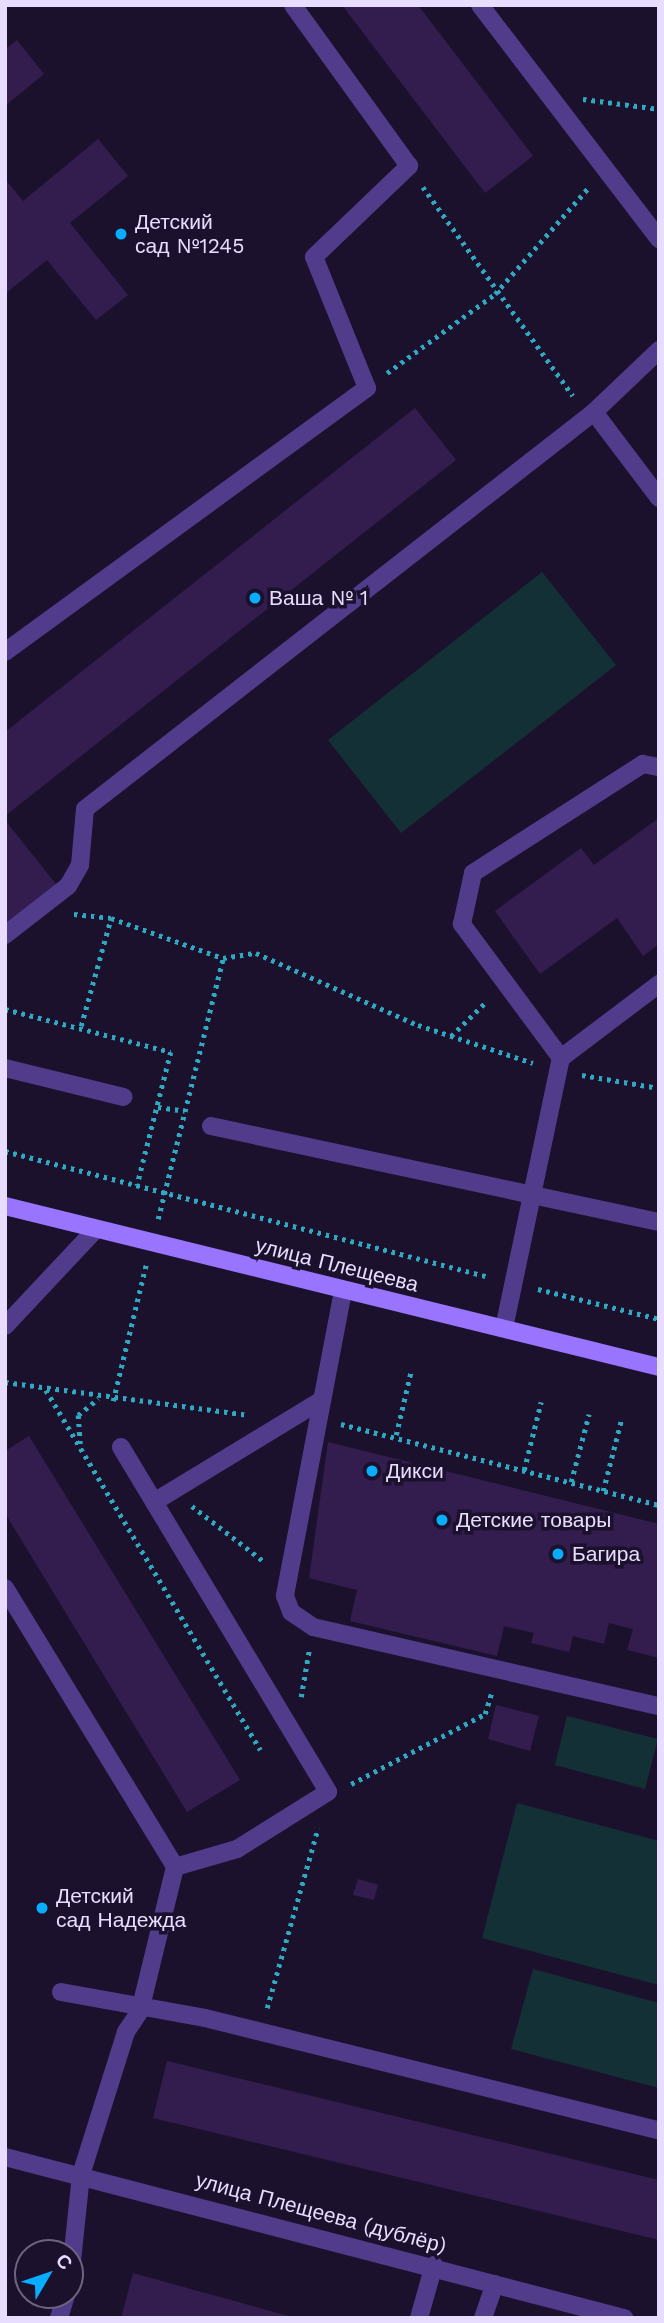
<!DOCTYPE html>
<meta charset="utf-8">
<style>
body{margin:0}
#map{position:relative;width:664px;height:2323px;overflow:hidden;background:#1c112d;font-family:"Work Sans",sans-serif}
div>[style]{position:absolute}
.green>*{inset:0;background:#143037}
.building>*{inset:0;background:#321d4e}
.path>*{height:4.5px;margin-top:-2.25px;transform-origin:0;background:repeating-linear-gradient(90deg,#2fa8c1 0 3.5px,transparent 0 8.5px)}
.service>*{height:18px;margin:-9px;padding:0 9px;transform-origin:9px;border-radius:9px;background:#513c8c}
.minor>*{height:18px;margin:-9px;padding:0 9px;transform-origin:9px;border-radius:9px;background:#513c8c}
.secondary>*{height:18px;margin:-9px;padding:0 9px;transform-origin:9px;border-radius:9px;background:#9874ff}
.dots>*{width:19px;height:19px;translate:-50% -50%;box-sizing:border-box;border:4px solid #1c112d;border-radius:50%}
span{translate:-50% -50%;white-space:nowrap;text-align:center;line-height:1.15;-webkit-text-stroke:7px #1c112d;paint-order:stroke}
.poi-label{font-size:21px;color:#e9ddff}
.left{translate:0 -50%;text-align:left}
.street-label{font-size:21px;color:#e9ddff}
.frame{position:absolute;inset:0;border:7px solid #e9ddff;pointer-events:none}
.north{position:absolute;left:14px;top:2239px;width:70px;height:70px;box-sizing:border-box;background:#1c112d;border:2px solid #6e6381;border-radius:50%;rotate:51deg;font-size:19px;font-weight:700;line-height:28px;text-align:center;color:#e9ddff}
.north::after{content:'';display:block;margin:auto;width:24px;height:32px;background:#09adff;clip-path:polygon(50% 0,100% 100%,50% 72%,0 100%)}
</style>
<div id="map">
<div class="green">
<div style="clip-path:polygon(542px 572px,616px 665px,401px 833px,328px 740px)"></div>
<div style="clip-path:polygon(567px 1716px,658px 1739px,645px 1789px,555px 1765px)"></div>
<div style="clip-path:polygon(517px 1803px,659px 1841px,659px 1985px,482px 1938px)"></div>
<div style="clip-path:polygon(533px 1969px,659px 2003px,659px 2088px,511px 2049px)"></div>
</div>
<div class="building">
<div style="clip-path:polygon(342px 5px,418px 5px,533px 156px,485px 193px)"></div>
<div style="clip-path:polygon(17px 40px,44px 74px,5px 106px,5px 49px)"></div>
<div style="clip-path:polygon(98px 139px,128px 176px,70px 223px,128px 295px,96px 320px,47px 260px,5px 294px,5px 179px,23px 201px)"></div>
<div style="clip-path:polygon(415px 408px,456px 460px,5px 816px,5px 732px)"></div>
<div style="clip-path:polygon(659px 818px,659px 944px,643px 956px,617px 918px,540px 974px,495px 911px,581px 848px,594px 865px)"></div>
<div style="clip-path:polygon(5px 820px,59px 888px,5px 930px)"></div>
<div style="clip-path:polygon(29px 1436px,240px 1780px,187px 1812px,5px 1513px,5px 1451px)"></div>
<div style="clip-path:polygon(328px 1442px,659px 1524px,659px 1658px,627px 1650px,633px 1629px,609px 1623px,604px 1644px,573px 1636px,569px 1652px,531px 1643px,534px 1633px,504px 1626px,497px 1656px,350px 1621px,357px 1590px,309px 1578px)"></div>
<div style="clip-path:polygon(496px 1705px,539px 1716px,530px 1751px,488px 1739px)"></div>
<div style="clip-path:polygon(358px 1879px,378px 1885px,374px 1900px,353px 1895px)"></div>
<div style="clip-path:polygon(167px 2061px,659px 2180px,659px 2240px,153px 2118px)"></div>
<div style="clip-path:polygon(133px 2273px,292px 2317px,292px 2318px,121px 2318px)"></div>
</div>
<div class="path">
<div style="left:583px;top:99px;width:77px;rotate:7.5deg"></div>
<div style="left:423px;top:187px;width:257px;rotate:54.3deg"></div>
<div style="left:387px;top:373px;width:134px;rotate:-36.2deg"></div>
<div style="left:495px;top:294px;width:141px;rotate:-48.7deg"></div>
<div style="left:74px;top:914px;width:37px;rotate:6deg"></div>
<div style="left:111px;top:918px;width:119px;rotate:19.7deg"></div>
<div style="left:223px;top:958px;width:33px;rotate:-9deg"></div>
<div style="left:256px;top:953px;width:177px;rotate:24deg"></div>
<div style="left:418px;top:1025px;width:121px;rotate:18.3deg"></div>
<div style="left:5px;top:1009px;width:171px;rotate:14.5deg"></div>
<div style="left:171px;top:1052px;width:138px;rotate:104.2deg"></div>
<div style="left:81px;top:1026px;width:112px;rotate:-74.5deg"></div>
<div style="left:451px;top:1036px;width:50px;rotate:-44.2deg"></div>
<div style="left:582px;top:1075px;width:78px;rotate:9.6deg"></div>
<div style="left:158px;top:1107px;width:27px;rotate:8deg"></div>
<div style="left:5px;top:1151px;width:500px;rotate:14.59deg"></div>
<div style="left:158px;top:1219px;width:269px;rotate:-76deg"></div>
<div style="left:538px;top:1289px;width:125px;rotate:13.9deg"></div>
<div style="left:5px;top:1382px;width:246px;rotate:7.7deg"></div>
<div style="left:46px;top:1390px;width:419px;rotate:59.2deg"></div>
<div style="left:113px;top:1401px;width:140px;rotate:-76.4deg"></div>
<div style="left:341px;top:1424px;width:328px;rotate:14.3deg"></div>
<div style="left:396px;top:1435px;width:66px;rotate:-76.8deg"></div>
<div style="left:80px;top:1444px;width:29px;rotate:-94deg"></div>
<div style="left:78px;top:1415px;width:26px;rotate:-39deg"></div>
<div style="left:524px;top:1470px;width:70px;rotate:-76deg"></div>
<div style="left:571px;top:1482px;width:70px;rotate:-75.2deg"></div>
<div style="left:603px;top:1491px;width:72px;rotate:-75.6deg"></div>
<div style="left:192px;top:1506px;width:93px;rotate:37.6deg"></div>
<div style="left:301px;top:1697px;width:48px;rotate:-80.3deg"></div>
<div style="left:351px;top:1784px;width:151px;rotate:-27.6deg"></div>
<div style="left:485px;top:1714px;width:21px;rotate:-73deg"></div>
<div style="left:267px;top:2008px;width:187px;rotate:-74.2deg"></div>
</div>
<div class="service">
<div style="left:480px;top:5px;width:295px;rotate:52.6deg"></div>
<div style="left:594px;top:412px;width:108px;rotate:52.9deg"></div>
<div style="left:5px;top:652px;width:448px;rotate:-36.1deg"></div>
<div style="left:367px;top:388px;width:141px;rotate:-112deg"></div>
<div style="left:314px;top:257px;width:132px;rotate:-43.8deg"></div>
<div style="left:409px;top:166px;width:198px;rotate:-125.8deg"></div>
<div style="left:5px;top:935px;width:80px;rotate:-37.9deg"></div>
<div style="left:68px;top:886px;width:24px;rotate:-60deg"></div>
<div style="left:80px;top:865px;width:56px;rotate:-84.9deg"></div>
<div style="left:85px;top:809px;width:646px;rotate:-37.95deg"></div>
<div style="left:594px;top:412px;width:90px;rotate:-43.6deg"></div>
<div style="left:561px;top:1058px;width:167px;rotate:-126.5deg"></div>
<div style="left:462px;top:924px;width:52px;rotate:-77.8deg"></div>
<div style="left:473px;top:873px;width:202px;rotate:-32.7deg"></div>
<div style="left:643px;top:764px;width:16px;rotate:11deg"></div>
<div style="left:5px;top:1068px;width:122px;rotate:13.7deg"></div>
<div style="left:211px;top:1126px;width:458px;rotate:12.1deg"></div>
<div style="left:343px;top:1291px;width:310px;rotate:100.8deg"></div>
<div style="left:285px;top:1596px;width:17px;rotate:69deg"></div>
<div style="left:291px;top:1612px;width:27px;rotate:34deg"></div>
<div style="left:313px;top:1627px;width:355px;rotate:12.9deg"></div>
<div style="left:5px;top:1326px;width:133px;rotate:-46.8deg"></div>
<div style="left:504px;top:1328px;width:276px;rotate:-78.1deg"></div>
<div style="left:561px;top:1058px;width:123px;rotate:-37.1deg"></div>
<div style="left:121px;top:1447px;width:402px;rotate:59deg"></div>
<div style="left:328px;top:1792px;width:107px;rotate:147.9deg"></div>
<div style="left:237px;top:1849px;width:65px;rotate:163.8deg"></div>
<div style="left:154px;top:1502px;width:197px;rotate:-31.3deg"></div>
<div style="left:5px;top:1588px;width:327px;rotate:58.6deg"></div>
<div style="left:175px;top:1867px;width:148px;rotate:103.7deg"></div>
<div style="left:140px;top:2011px;width:25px;rotate:124deg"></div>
<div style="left:126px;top:2032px;width:150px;rotate:107.5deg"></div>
<div style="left:81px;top:2175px;width:106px;rotate:96deg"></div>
<div style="left:61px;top:1992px;width:146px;rotate:10.2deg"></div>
<div style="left:205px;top:2018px;width:468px;rotate:13.9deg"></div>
<div style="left:59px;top:2318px;width:24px;rotate:-73deg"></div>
<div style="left:419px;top:2318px;width:55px;rotate:-74.2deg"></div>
<div style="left:483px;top:2318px;width:36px;rotate:-71deg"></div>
</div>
<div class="minor">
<div style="left:5px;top:2157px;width:640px;rotate:14.58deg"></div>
</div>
<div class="secondary">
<div style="left:5px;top:1206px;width:674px;rotate:13.83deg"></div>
</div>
<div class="dots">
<div style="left:121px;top:234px;background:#09adff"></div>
<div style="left:255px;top:598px;background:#09adff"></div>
<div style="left:372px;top:1471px;background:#09adff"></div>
<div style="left:442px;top:1520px;background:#09adff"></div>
<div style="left:558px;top:1554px;background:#09adff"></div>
<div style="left:42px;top:1908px;background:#09adff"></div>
</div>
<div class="poi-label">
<span class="left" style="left:135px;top:234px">Детский<br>сад №1245</span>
<span class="left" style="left:269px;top:598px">Ваша № 1</span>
<span class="left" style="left:386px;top:1471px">Дикси</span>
<span class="left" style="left:456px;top:1520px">Детские товары</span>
<span class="left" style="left:572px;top:1554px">Багира</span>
<span class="left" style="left:56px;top:1908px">Детский<br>сад Надежда</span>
</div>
<div class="street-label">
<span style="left:337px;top:1265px;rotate:14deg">улица Плещеева</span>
<span style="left:321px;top:2213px;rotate:15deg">улица Плещеева (дублёр)</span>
</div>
<div class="frame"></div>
<div class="north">С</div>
</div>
